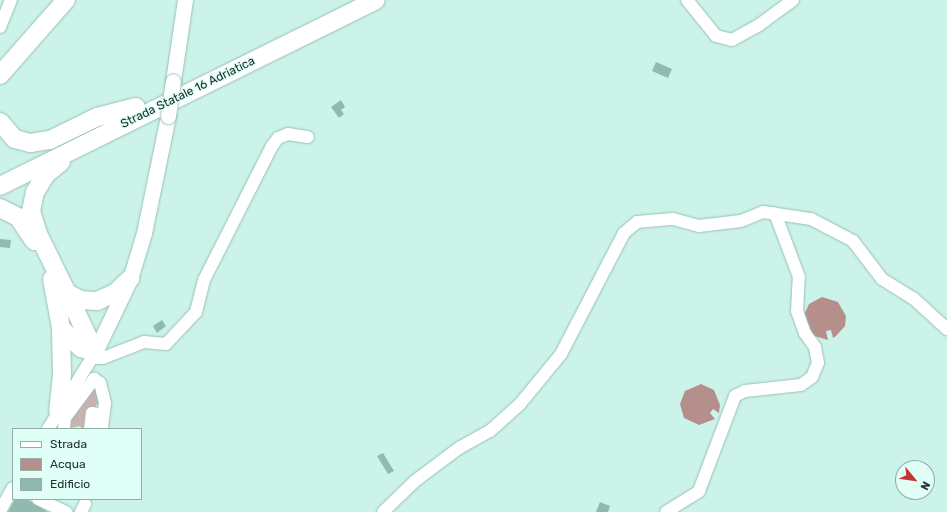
<!DOCTYPE html>
<style>
body{margin:0}
#map{position:relative;width:947px;height:512px;overflow:hidden;background:#cbf3ea;font-family:Rubik,sans-serif}
div>[style]{position:absolute}
.green>*{inset:0;background:#cab2af}
.water>*{inset:0;background:#b48f8b}
.building>*{inset:0;background:#90b9af}
.roads{filter:drop-shadow(0 0 1px #9ac0b7) drop-shadow(0 0 1px #9ac0b7)}
.minor>*{height:12px;margin:-6px;padding:0 6px;transform-origin:6px;border-radius:6px;background:#fff}
.major>*{height:15px;margin:-7.5px;padding:0 7.5px;transform-origin:7.5px;border-radius:7.5px;background:#fff}
.highway>*{height:18px;margin:-9px;padding:0 9px;transform-origin:9px;border-radius:9px;background:#fff}
.bridges{filter:drop-shadow(0 0 1px #9ac0b7) drop-shadow(0 0 1px #9ac0b7)}
.major-bridge>*{height:15px;margin:-7.5px;padding:0 7.5px;transform-origin:7.5px;border-radius:7.5px;background:#fff}
span{translate:-50% -50%;white-space:nowrap;text-align:center;line-height:1.15;-webkit-text-stroke:3px #dffff7;paint-order:stroke}
.street-label{font-size:12px;color:#22322e}
.legend{position:absolute;left:12px;top:428px;width:130px;height:72px;box-sizing:border-box;background:#dffff7;border:1px solid #93ada7;margin:0;padding:5px 7px;list-style:none;font-size:12px;color:#22322e}
.legend li{display:flex;align-items:center;gap:8px;height:20px}
.legend b{width:20px;border:1px solid #93ada7}
.north{position:absolute;left:895px;top:460px;width:40px;height:40px;box-sizing:border-box;background:#dffff7;border:1px solid #93ada7;border-radius:50%;rotate:119deg;font-size:11px;font-weight:700;line-height:16px;text-align:center;color:#22322e}
.north::after{content:'';display:block;margin:auto;width:14px;height:18px;background:#c43538;clip-path:polygon(50% 0,100% 100%,50% 72%,0 100%)}
</style>
<div id="map">
<div class="green">
<div style="clip-path:polygon(95px 382px,103px 405px,97px 404px,84px 429px,79px 426px,67px 429px,66px 419px)"></div>
</div>
<div class="water">
<div style="clip-path:polygon(822px 297px,838px 302px,846px 316px,845px 326px,836px 336px,833px 338px,831px 330px,826px 331px,828px 340px,811px 335px,803px 317px,809px 304px)"></div>
<div style="clip-path:polygon(701px 384px,714px 390px,720px 405px,719px 413px,713px 409px,710px 413px,715px 419px,699px 425px,684px 418px,680px 404px,685px 391px)"></div>
</div>
<div class="building">
<div style="clip-path:polygon(656px 62px,672px 69px,668px 78px,652px 71px)"></div>
<div style="clip-path:polygon(341px 100px,345px 107px,341px 110px,344px 114px,339px 118px,331px 107px)"></div>
<div style="clip-path:polygon(0 239px,11px 240px,10px 248px,0 247px)"></div>
<div style="clip-path:polygon(162px 320px,166px 326px,157px 333px,153px 326px)"></div>
<div style="clip-path:polygon(383px 453px,394px 471px,388px 474px,377px 456px)"></div>
<div style="clip-path:polygon(15px 499px,27px 499px,48px 512px,8px 512px)"></div>
<div style="clip-path:polygon(600px 502px,610px 506px,608px 512px,596px 512px)"></div>
</div>
<div class="roads">
<div class="minor">
<div style="left:687px;top:0;width:46px;rotate:51.1deg"></div>
<div style="left:716px;top:36px;width:16px;rotate:14deg"></div>
<div style="left:732px;top:40px;width:31px;rotate:-29deg"></div>
<div style="left:759px;top:25px;width:42px;rotate:-36.3deg"></div>
<div style="left:0;top:27px;width:29px;rotate:-68deg"></div>
<div style="left:91px;top:358px;width:12px"></div>
<div style="left:103px;top:358px;width:44px;rotate:-21.3deg"></div>
<div style="left:144px;top:342px;width:22px;rotate:5deg"></div>
<div style="left:166px;top:344px;width:44px;rotate:-46.8deg"></div>
<div style="left:196px;top:312px;width:33px;rotate:-76deg"></div>
<div style="left:204px;top:280px;width:150px;rotate:-63.1deg"></div>
<div style="left:272px;top:146px;width:10px;rotate:-53deg"></div>
<div style="left:278px;top:138px;width:11px;rotate:-22deg"></div>
<div style="left:288px;top:134px;width:20px;rotate:9deg"></div>
<div style="left:48px;top:429px;width:89px;rotate:-58.3deg"></div>
<div style="left:64px;top:429px;width:11px;rotate:-85deg"></div>
<div style="left:65px;top:418px;width:49px;rotate:-53.4deg"></div>
<div style="left:94px;top:379px;width:7px;rotate:34deg"></div>
<div style="left:100px;top:383px;width:21px;rotate:76deg"></div>
<div style="left:105px;top:403px;width:26px;rotate:97deg"></div>
<div style="left:90px;top:429px;width:16px;rotate:-83deg"></div>
<div style="left:92px;top:413px;width:10px;rotate:11deg"></div>
<div style="left:38px;top:499px;width:31px;rotate:25deg"></div>
<div style="left:0;top:511px;width:26px;rotate:-61deg"></div>
<div style="left:81px;top:512px;width:9px;rotate:-63deg"></div>
<div style="left:383px;top:512px;width:45px;rotate:-44.1deg"></div>
<div style="left:415px;top:481px;width:55px;rotate:-36.9deg"></div>
<div style="left:459px;top:448px;width:35px;rotate:-29deg"></div>
<div style="left:490px;top:431px;width:40px;rotate:-42deg"></div>
<div style="left:520px;top:404px;width:65px;rotate:-50.6deg"></div>
<div style="left:561px;top:354px;width:136px;rotate:-62.5deg"></div>
<div style="left:624px;top:233px;width:17px;rotate:-40deg"></div>
<div style="left:637px;top:222px;width:36px;rotate:-5deg"></div>
<div style="left:673px;top:219px;width:27px;rotate:15deg"></div>
<div style="left:699px;top:226px;width:42px;rotate:-6.8deg"></div>
<div style="left:741px;top:221px;width:24px;rotate:-22deg"></div>
<div style="left:763px;top:212px;width:49px;rotate:8.3deg"></div>
<div style="left:811px;top:219px;width:47px;rotate:27.6deg"></div>
<div style="left:853px;top:241px;width:48px;rotate:52.7deg"></div>
<div style="left:882px;top:279px;width:36px;rotate:32deg"></div>
<div style="left:913px;top:298px;width:46px;rotate:42.4deg"></div>
<div style="left:666px;top:512px;width:39px;rotate:-32deg"></div>
<div style="left:699px;top:491px;width:102px;rotate:-69.2deg"></div>
<div style="left:735px;top:396px;width:11px;rotate:-27deg"></div>
<div style="left:745px;top:391px;width:56px;rotate:-6.1deg"></div>
<div style="left:801px;top:385px;width:14px;rotate:-36deg"></div>
<div style="left:812px;top:377px;width:15px;rotate:-67deg"></div>
<div style="left:818px;top:363px;width:16px;rotate:-101deg"></div>
<div style="left:815px;top:347px;width:17px;rotate:-126deg"></div>
<div style="left:805px;top:333px;width:23px;rotate:-110deg"></div>
<div style="left:797px;top:311px;width:34px;rotate:-87deg"></div>
<div style="left:799px;top:277px;width:68px;rotate:-110.6deg"></div>
</div>
<div class="major">
<div style="left:173px;top:81px;width:82px;rotate:-81.6deg"></div>
<div style="left:95px;top:352px;width:81px;rotate:-64.4deg"></div>
<div style="left:130px;top:279px;width:48px;rotate:-73.1deg"></div>
<div style="left:144px;top:233px;width:119px;rotate:-78.4deg"></div>
</div>
<div class="highway">
<div style="left:0;top:75px;width:100px;rotate:-48.7deg"></div>
<div style="left:0;top:122px;width:23px;rotate:49deg"></div>
<div style="left:15px;top:139px;width:16px;rotate:15deg"></div>
<div style="left:30px;top:143px;width:20px;rotate:-9deg"></div>
<div style="left:50px;top:140px;width:52px;rotate:-26.1deg"></div>
<div style="left:97px;top:117px;width:40px;rotate:-14.4deg"></div>
<div style="left:61px;top:162px;width:19px;rotate:141deg"></div>
<div style="left:46px;top:174px;width:21px;rotate:121deg"></div>
<div style="left:35px;top:192px;width:19px;rotate:102deg"></div>
<div style="left:31px;top:211px;width:24px;rotate:73deg"></div>
<div style="left:38px;top:234px;width:66px;rotate:63.8deg"></div>
<div style="left:67px;top:293px;width:16px;rotate:27deg"></div>
<div style="left:81px;top:300px;width:16px;rotate:4deg"></div>
<div style="left:97px;top:301px;width:20px;rotate:-24deg"></div>
<div style="left:115px;top:293px;width:21px;rotate:-43deg"></div>
<div style="left:0;top:186px;width:419px;rotate:-26.3deg"></div>
<div style="left:0;top:208px;width:20px;rotate:27deg"></div>
<div style="left:18px;top:217px;width:29px;rotate:56deg"></div>
<div style="left:52px;top:279px;width:50px;rotate:79.6deg"></div>
<div style="left:61px;top:328px;width:47px;rotate:88.8deg"></div>
<div style="left:62px;top:375px;width:36px;rotate:96deg"></div>
<div style="left:67px;top:293px;width:65px;rotate:64.6deg"></div>
<div style="left:61px;top:328px;width:28px;rotate:45deg"></div>
<div style="left:81px;top:348px;width:15px;rotate:16deg"></div>
</div>
</div>
<div class="bridges">
<div class="major-bridge">
<div style="left:168px;top:116px;width:35px;rotate:-82deg"></div>
</div>
</div>
<div class="street-label">
<span style="left:188px;top:93px;rotate:-26deg">Strada Statale 16 Adriatica</span>
</div>
<ul class="legend">
<li><b style="height:5px;background:#fff"></b>Strada</li>
<li><b style="height:11px;background:#b48f8b"></b>Acqua</li>
<li><b style="height:11px;background:#90b9af"></b>Edificio</li>
</ul>
<div class="north">N</div>
</div>
